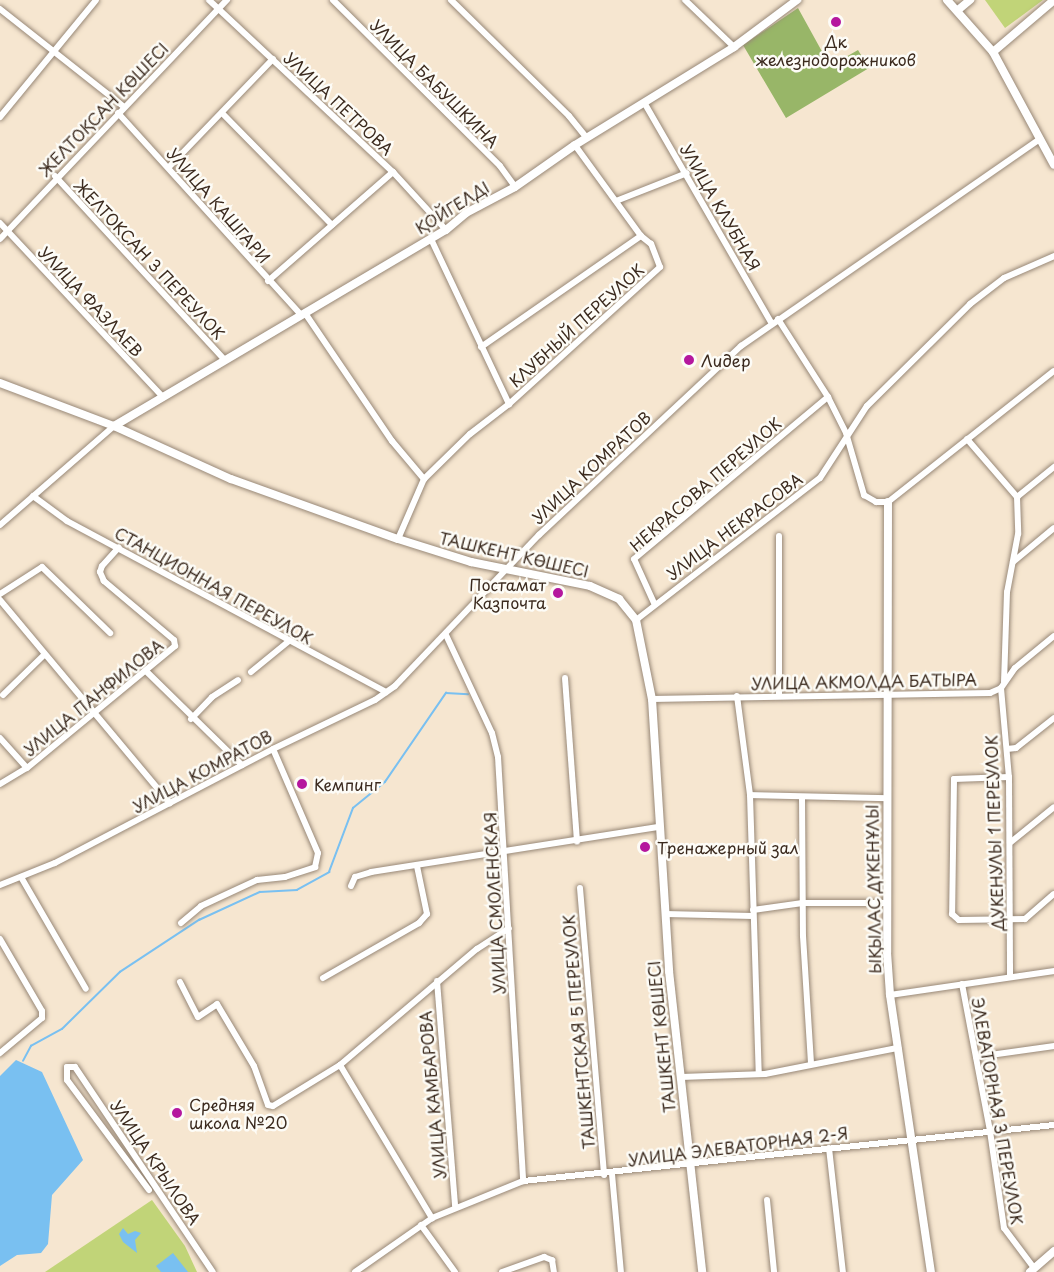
<!DOCTYPE html>
<meta charset="utf-8">
<style>
body{margin:0}
#map{position:relative;width:1054px;height:1272px;overflow:hidden;background:#f6e6d0;font-family:"Playpen Sans",sans-serif}
div>[style]{position:absolute}
.green>*{inset:0;background:#c1d478}
.forest>*{inset:0;background:#98b668}
.water>*{inset:0;background:#79c0f1}
.stream>*{height:1.5px;margin:-0.75px;padding:0 0.75px;transform-origin:0.75px;border-radius:0.75px;background:#79c0f1}
.roads{filter:drop-shadow(0 0 2px #988877) drop-shadow(0 0 2px #988877)}
.street>*{height:6px;margin:-3px;padding:0 3px;transform-origin:3px;border-radius:3px;background:#fff}
.secondary>*{height:8px;margin:-4px;padding:0 4px;transform-origin:4px;border-radius:4px;background:#fff}
.dots>*{width:16px;height:16px;translate:-50% -50%;box-sizing:border-box;border:3px solid #fdfcf7;border-radius:50%}
span{translate:-50% -50%;white-space:nowrap;text-align:center;line-height:1.15;-webkit-text-stroke:5px #fdfcf7;paint-order:stroke}
.poi-label{font-size:16px;color:#3b2a1e}
.left{translate:0 -50%;text-align:left}
.right{translate:-100% -50%;text-align:right}
.street-label{font-size:16px;color:#3b2a1e}
</style>
<div id="map">
<div class="green">
<div style="clip-path:polygon(985px 0,1043px 0,1005px 28px)"></div>
<div style="clip-path:polygon(152px 1200px,185px 1246px,197px 1272px,45px 1272px)"></div>
</div>
<div class="forest">
<div style="clip-path:polygon(798px 8px,830px 66px,858px 50px,869px 68px,786px 118px,743px 45px)"></div>
</div>
<div class="water">
<div style="clip-path:polygon(16px 1060px,42px 1072px,83px 1160px,52px 1195px,48px 1244px,41px 1253px,17px 1255px,0 1266px,0 1076px)"></div>
<div style="clip-path:polygon(123px 1228px,128px 1234px,135px 1231px,141px 1233px,135px 1240px,137px 1253px,123px 1242px,119px 1234px)"></div>
<div style="clip-path:polygon(173px 1253px,188px 1272px,161px 1272px,156px 1266px)"></div>
</div>
<div class="stream">
<div style="left:23px;top:1061px;width:17px;rotate:-62deg"></div>
<div style="left:31px;top:1046px;width:35px;rotate:-29deg"></div>
<div style="left:62px;top:1029px;width:81px;rotate:-44.5deg"></div>
<div style="left:120px;top:972px;width:95px;rotate:-33.4deg"></div>
<div style="left:199px;top:920px;width:67px;rotate:-24.7deg"></div>
<div style="left:260px;top:892px;width:37px;rotate:-3deg"></div>
<div style="left:297px;top:890px;width:37px;rotate:-29deg"></div>
<div style="left:329px;top:872px;width:68px;rotate:-69.4deg"></div>
<div style="left:353px;top:808px;width:41px;rotate:-39.1deg"></div>
<div style="left:385px;top:782px;width:108px;rotate:-55.6deg"></div>
<div style="left:446px;top:693px;width:22px;rotate:3deg"></div>
</div>
<div class="roads">
<div class="street">
<div style="left:209px;top:0;width:252px;rotate:43.1deg"></div>
<div style="left:393px;top:172px;width:79px;rotate:47.6deg"></div>
<div style="left:333px;top:0;width:235px;rotate:44.8deg"></div>
<div style="left:500px;top:166px;width:26px;rotate:54deg"></div>
<div style="left:451px;top:0;width:165px;rotate:44.5deg"></div>
<div style="left:569px;top:116px;width:28px;rotate:51deg"></div>
<div style="left:685px;top:0;width:68px;rotate:43.8deg"></div>
<div style="left:0;top:9px;width:158px;rotate:38.3deg"></div>
<div style="left:645px;top:104px;width:254px;rotate:60deg"></div>
<div style="left:118px;top:113px;width:273px;rotate:47.8deg"></div>
<div style="left:222px;top:113px;width:157px;rotate:45.5deg"></div>
<div style="left:0;top:117px;width:151px;rotate:-50.6deg"></div>
<div style="left:169px;top:167px;width:150px;rotate:-46.1deg"></div>
<div style="left:55px;top:176px;width:251px;rotate:47.3deg"></div>
<div style="left:616px;top:201px;width:76px;rotate:-21.5deg"></div>
<div style="left:0;top:223px;width:238px;rotate:46.9deg"></div>
<div style="left:0;top:239px;width:330px;rotate:-46.5deg"></div>
<div style="left:431px;top:239px;width:183px;rotate:64.7deg"></div>
<div style="left:268px;top:281px;width:166px;rotate:-41.1deg"></div>
<div style="left:305px;top:313px;width:155px;rotate:55.8deg"></div>
<div style="left:392px;top:441px;width:50px;rotate:49.9deg"></div>
<div style="left:778px;top:319px;width:93px;rotate:57.3deg"></div>
<div style="left:828px;top:397px;width:40px;rotate:63.4deg"></div>
<div style="left:846px;top:433px;width:65px;rotate:73.8deg"></div>
<div style="left:864px;top:495px;width:14px;rotate:30deg"></div>
<div style="left:876px;top:502px;width:12px"></div>
<div style="left:888px;top:502px;width:211px;rotate:-38.3deg"></div>
<div style="left:481px;top:347px;width:195px;rotate:-34.8deg"></div>
<div style="left:967px;top:439px;width:77px;rotate:49.2deg"></div>
<div style="left:1017px;top:497px;width:37px;rotate:88deg"></div>
<div style="left:1018px;top:534px;width:59px;rotate:100.7deg"></div>
<div style="left:1007px;top:592px;width:90px;rotate:91.9deg"></div>
<div style="left:33px;top:496px;width:42px;rotate:36.3deg"></div>
<div style="left:67px;top:521px;width:362px;rotate:28.2deg"></div>
<div style="left:1017px;top:497px;width:48px;rotate:-39deg"></div>
<div style="left:0;top:525px;width:151px;rotate:-41deg"></div>
<div style="left:779px;top:536px;width:159px;rotate:90deg"></div>
<div style="left:398px;top:539px;width:65px;rotate:-66.6deg"></div>
<div style="left:424px;top:479px;width:64px;rotate:-44.4deg"></div>
<div style="left:470px;top:434px;width:49px;rotate:-37.6deg"></div>
<div style="left:509px;top:404px;width:204px;rotate:-42.2deg"></div>
<div style="left:660px;top:267px;width:25px;rotate:-111deg"></div>
<div style="left:651px;top:244px;width:13px;rotate:-141deg"></div>
<div style="left:641px;top:236px;width:112px;rotate:-126deg"></div>
<div style="left:1013px;top:562px;width:53px;rotate:-39.7deg"></div>
<div style="left:0;top:594px;width:50px;rotate:-32.7deg"></div>
<div style="left:42px;top:567px;width:95px;rotate:44.1deg"></div>
<div style="left:0;top:600px;width:265px;rotate:50.1deg"></div>
<div style="left:654px;top:603px;width:48px;rotate:-114.4deg"></div>
<div style="left:634px;top:559px;width:253px;rotate:-39.9deg"></div>
<div style="left:636px;top:620px;width:232px;rotate:-37.7deg"></div>
<div style="left:820px;top:478px;width:86px;rotate:-56.9deg"></div>
<div style="left:867px;top:406px;width:145px;rotate:-44.7deg"></div>
<div style="left:970px;top:304px;width:43px;rotate:-37.4deg"></div>
<div style="left:1004px;top:278px;width:55px;rotate:-23.7deg"></div>
<div style="left:446px;top:635px;width:108px;rotate:64.9deg"></div>
<div style="left:492px;top:733px;width:25px;rotate:76deg"></div>
<div style="left:498px;top:757px;width:425px;rotate:86.6deg"></div>
<div style="left:147px;top:672px;width:133px;rotate:44.4deg"></div>
<div style="left:251px;top:672px;width:49px;rotate:-39.2deg"></div>
<div style="left:565px;top:678px;width:164px;rotate:85.8deg"></div>
<div style="left:1001px;top:688px;width:89px;rotate:84.9deg"></div>
<div style="left:1009px;top:777px;width:200px;rotate:89.7deg"></div>
<div style="left:3px;top:695px;width:57px;rotate:-44.3deg"></div>
<div style="left:737px;top:696px;width:100px;rotate:82.5deg"></div>
<div style="left:750px;top:795px;width:279px;rotate:88.2deg"></div>
<div style="left:652px;top:699px;width:338px;rotate:-1deg"></div>
<div style="left:990px;top:693px;width:12px;rotate:-24deg"></div>
<div style="left:1001px;top:688px;width:24px;rotate:-55deg"></div>
<div style="left:1015px;top:668px;width:50px;rotate:-39.4deg"></div>
<div style="left:191px;top:719px;width:30px;rotate:-46deg"></div>
<div style="left:212px;top:697px;width:31px;rotate:-33deg"></div>
<div style="left:0;top:738px;width:40px;rotate:48deg"></div>
<div style="left:1007px;top:749px;width:9px;rotate:-6deg"></div>
<div style="left:1016px;top:748px;width:48px;rotate:-38.3deg"></div>
<div style="left:1009px;top:777px;width:55px;rotate:177.9deg"></div>
<div style="left:954px;top:779px;width:135px;rotate:90.8deg"></div>
<div style="left:952px;top:914px;width:9px;rotate:41deg"></div>
<div style="left:959px;top:920px;width:66px;rotate:-0.9deg"></div>
<div style="left:1025px;top:919px;width:38px;rotate:-41deg"></div>
<div style="left:0;top:784px;width:31px;rotate:-31deg"></div>
<div style="left:27px;top:768px;width:192px;rotate:-39.5deg"></div>
<div style="left:175px;top:646px;width:6px;rotate:-99deg"></div>
<div style="left:174px;top:640px;width:92px;rotate:-139.9deg"></div>
<div style="left:104px;top:581px;width:10px;rotate:-114deg"></div>
<div style="left:100px;top:572px;width:6px;rotate:-72deg"></div>
<div style="left:102px;top:566px;width:25px;rotate:-48deg"></div>
<div style="left:750px;top:795px;width:136px;rotate:1.3deg"></div>
<div style="left:802px;top:797px;width:139px;rotate:89.6deg"></div>
<div style="left:803px;top:936px;width:127px;rotate:86.4deg"></div>
<div style="left:1011px;top:842px;width:55px;rotate:-39.1deg"></div>
<div style="left:21px;top:877px;width:129px;rotate:59.9deg"></div>
<div style="left:0;top:885px;width:59px;rotate:-21.8deg"></div>
<div style="left:55px;top:863px;width:246px;rotate:-27.6deg"></div>
<div style="left:273px;top:749px;width:113px;rotate:-25.7deg"></div>
<div style="left:375px;top:700px;width:24px;rotate:-35deg"></div>
<div style="left:395px;top:686px;width:209px;rotate:-46.4deg"></div>
<div style="left:539px;top:535px;width:277px;rotate:-43.1deg"></div>
<div style="left:741px;top:346px;width:364px;rotate:-34.7deg"></div>
<div style="left:351px;top:886px;width:10px;rotate:-66deg"></div>
<div style="left:355px;top:877px;width:17px;rotate:-17deg"></div>
<div style="left:371px;top:872px;width:292px;rotate:-8.9deg"></div>
<div style="left:580px;top:888px;width:288px;rotate:85.2deg"></div>
<div style="left:753px;top:910px;width:50px;rotate:-8deg"></div>
<div style="left:803px;top:903px;width:84px"></div>
<div style="left:665px;top:914px;width:88px;rotate:1.3deg"></div>
<div style="left:181px;top:923px;width:26px;rotate:-40deg"></div>
<div style="left:201px;top:906px;width:62px;rotate:-24.9deg"></div>
<div style="left:257px;top:880px;width:28px;rotate:-6deg"></div>
<div style="left:285px;top:877px;width:32px;rotate:-18deg"></div>
<div style="left:315px;top:867px;width:14px;rotate:-78deg"></div>
<div style="left:318px;top:853px;width:113px;rotate:-113.4deg"></div>
<div style="left:0;top:939px;width:83px;rotate:59.7deg"></div>
<div style="left:42px;top:1011px;width:7px;rotate:90deg"></div>
<div style="left:42px;top:1018px;width:55px;rotate:140.2deg"></div>
<div style="left:323px;top:978px;width:111px;rotate:-29.8deg"></div>
<div style="left:419px;top:923px;width:12px;rotate:-48deg"></div>
<div style="left:427px;top:914px;width:49px;rotate:-101.8deg"></div>
<div style="left:437px;top:981px;width:226px;rotate:85.4deg"></div>
<div style="left:180px;top:982px;width:39px;rotate:63deg"></div>
<div style="left:198px;top:1017px;width:23px;rotate:-34deg"></div>
<div style="left:217px;top:1004px;width:72px;rotate:59.2deg"></div>
<div style="left:254px;top:1066px;width:41px;rotate:70.3deg"></div>
<div style="left:268px;top:1105px;width:5px;rotate:11deg"></div>
<div style="left:273px;top:1106px;width:79px;rotate:-31.5deg"></div>
<div style="left:340px;top:1065px;width:180px;rotate:-40.3deg"></div>
<div style="left:477px;top:949px;width:38px;rotate:-33deg"></div>
<div style="left:962px;top:984px;width:150px;rotate:79.2deg"></div>
<div style="left:990px;top:1131px;width:98px;rotate:81.8deg"></div>
<div style="left:1004px;top:1228px;width:50px;rotate:53.1deg"></div>
<div style="left:890px;top:995px;width:166px;rotate:-8.3deg"></div>
<div style="left:976px;top:1057px;width:79px;rotate:-8deg"></div>
<div style="left:340px;top:1065px;width:179px;rotate:59deg"></div>
<div style="left:681px;top:1077px;width:84px;rotate:-2deg"></div>
<div style="left:765px;top:1074px;width:136px;rotate:-11.1deg"></div>
<div style="left:829px;top:1148px;width:125px;rotate:83.6deg"></div>
<div style="left:612px;top:1174px;width:98px;rotate:84.8deg"></div>
<div style="left:149px;top:1190px;width:137px;rotate:-126.7deg"></div>
<div style="left:67px;top:1080px;width:13px;rotate:-90deg"></div>
<div style="left:67px;top:1067px;width:8px"></div>
<div style="left:75px;top:1067px;width:247px;rotate:56.1deg"></div>
<div style="left:767px;top:1200px;width:72px;rotate:84.4deg"></div>
<div style="left:421px;top:1225px;width:58px;rotate:54.1deg"></div>
<div style="left:355px;top:1272px;width:94px;rotate:-35deg"></div>
<div style="left:432px;top:1218px;width:98px;rotate:-22.1deg"></div>
<div style="left:523px;top:1181px;width:534px;rotate:-6.02deg"></div>
<div style="left:502px;top:1272px;width:45px;rotate:-19.7deg"></div>
<div style="left:544px;top:1257px;width:9px;rotate:21deg"></div>
<div style="left:552px;top:1260px;width:12px;rotate:81deg"></div>
</div>
<div class="secondary">
<div style="left:947px;top:0;width:69px;rotate:48.5deg"></div>
<div style="left:993px;top:52px;width:128px;rotate:61.6deg"></div>
<div style="left:958px;top:10px;width:16px;rotate:-40deg"></div>
<div style="left:993px;top:52px;width:80px;rotate:-40.4deg"></div>
<div style="left:0;top:383px;width:122px;rotate:20.7deg"></div>
<div style="left:114px;top:426px;width:128px;rotate:24.4deg"></div>
<div style="left:231px;top:479px;width:177px;rotate:19.8deg"></div>
<div style="left:398px;top:539px;width:77px;rotate:17.5deg"></div>
<div style="left:471px;top:562px;width:121px;rotate:11.4deg"></div>
<div style="left:590px;top:586px;width:32px;rotate:24deg"></div>
<div style="left:619px;top:599px;width:27px;rotate:51deg"></div>
<div style="left:636px;top:620px;width:81px;rotate:78.6deg"></div>
<div style="left:652px;top:699px;width:273px;rotate:86.4deg"></div>
<div style="left:669px;top:971px;width:303px;rotate:83.7deg"></div>
<div style="left:114px;top:426px;width:386px;rotate:-30.6deg"></div>
<div style="left:446px;top:230px;width:26px;rotate:-40deg"></div>
<div style="left:466px;top:213px;width:55px;rotate:-28deg"></div>
<div style="left:515px;top:187px;width:73px;rotate:-35deg"></div>
<div style="left:575px;top:145px;width:187px;rotate:-31.6deg"></div>
<div style="left:734px;top:47px;width:79px;rotate:-36.7deg"></div>
<div style="left:888px;top:502px;width:450px;rotate:90.1deg"></div>
<div style="left:887px;top:952px;width:43px;rotate:86deg"></div>
<div style="left:890px;top:995px;width:280px;rotate:81.6deg"></div>
<div style="left:1030px;top:1272px;width:32px;rotate:-41deg"></div>
</div>
</div>
<div class="dots">
<div style="left:836px;top:22px;background:#b5179e"></div>
<div style="left:689px;top:360px;background:#b5179e"></div>
<div style="left:558px;top:593px;background:#b5179e"></div>
<div style="left:302px;top:784px;background:#b5179e"></div>
<div style="left:645px;top:847px;background:#b5179e"></div>
<div style="left:177px;top:1113px;background:#b5179e"></div>
</div>
<div class="poi-label">
<span style="left:836px;top:50px">Дк<br>железнодорожников</span>
<span class="left" style="left:701px;top:360px">Лидер</span>
<span class="right" style="left:546px;top:593px">Постамат<br>Казпочта</span>
<span class="left" style="left:314px;top:784px">Кемпинг</span>
<span class="left" style="left:657px;top:847px">Тренажерный зал</span>
<span class="left" style="left:189px;top:1113px">Средняя<br>школа №20</span>
</div>
<div class="street-label">
<span style="left:435px;top:83px;rotate:45deg">УЛИЦА БАБУШКИНА</span>
<span style="left:339px;top:103px;rotate:43deg">УЛИЦА ПЕТРОВА</span>
<span style="left:103px;top:109px;rotate:-46deg">ЖЕЛТОҚСАН КӨШЕСІ</span>
<span style="left:219px;top:205px;rotate:49deg">УЛИЦА КАШГАРИ</span>
<span style="left:452px;top:207px;rotate:-32deg">ҚОЙГЕЛДІ</span>
<span style="left:721px;top:207px;rotate:60deg">УЛИЦА КЛУБНАЯ</span>
<span style="left:150px;top:259px;rotate:47deg">ЖЕЛТОКСАН 3 ПЕРЕУЛОК</span>
<span style="left:91px;top:301px;rotate:47deg">УЛИЦА ФАЗЛАЕВ</span>
<span style="left:576px;top:325px;rotate:-42deg">КЛУБНЫЙ ПЕРЕУЛОК</span>
<span style="left:591px;top:467px;rotate:-43deg">УЛИЦА КОМРАТОВ</span>
<span style="left:705px;top:484px;rotate:-41deg">НЕКРАСОВА ПЕРЕУЛОК</span>
<span style="left:734px;top:526px;rotate:-37deg">УЛИЦА НЕКРАСОВА</span>
<span style="left:514px;top:554px;rotate:13deg">ТАШКЕНТ КӨШЕСІ</span>
<span style="left:214px;top:585px;rotate:29deg">СТАНЦИОННАЯ ПЕРЕУЛОК</span>
<span style="left:864px;top:681px;rotate:-1deg">УЛИЦА АКМОЛДА БАТЫРА</span>
<span style="left:93px;top:697px;rotate:-39deg">УЛИЦА ПАНФИЛОВА</span>
<span style="left:202px;top:771px;rotate:-28deg">УЛИЦА КОМРАТОВ</span>
<span style="left:994px;top:833px;rotate:-92deg">ДУКЕНУЛЫ 1 ПЕРЕУЛОК</span>
<span style="left:873px;top:889px;rotate:-91deg">ЫҚЫЛАС ДҮКЕНҰЛЫ</span>
<span style="left:494px;top:903px;rotate:-93deg">УЛИЦА СМОЛЕНСКАЯ</span>
<span style="left:578px;top:1032px;rotate:-95deg">ТАШКЕНТСКАЯ 5 ПЕРЕУЛОК</span>
<span style="left:661px;top:1037px;rotate:-96deg">ТАШКЕНТ КӨШЕСІ</span>
<span style="left:432px;top:1095px;rotate:-95deg">УЛИЦА КАМБАРОВА</span>
<span style="left:998px;top:1111px;rotate:80deg">ЭЛЕВАТОРНАЯ 3 ПЕРЕУЛОК</span>
<span style="left:738px;top:1146px;rotate:-7deg">УЛИЦА ЭЛЕВАТОРНАЯ 2-Я</span>
<span style="left:156px;top:1162px;rotate:56deg">УЛИЦА КРЫЛОВА</span>
</div>
</div>
